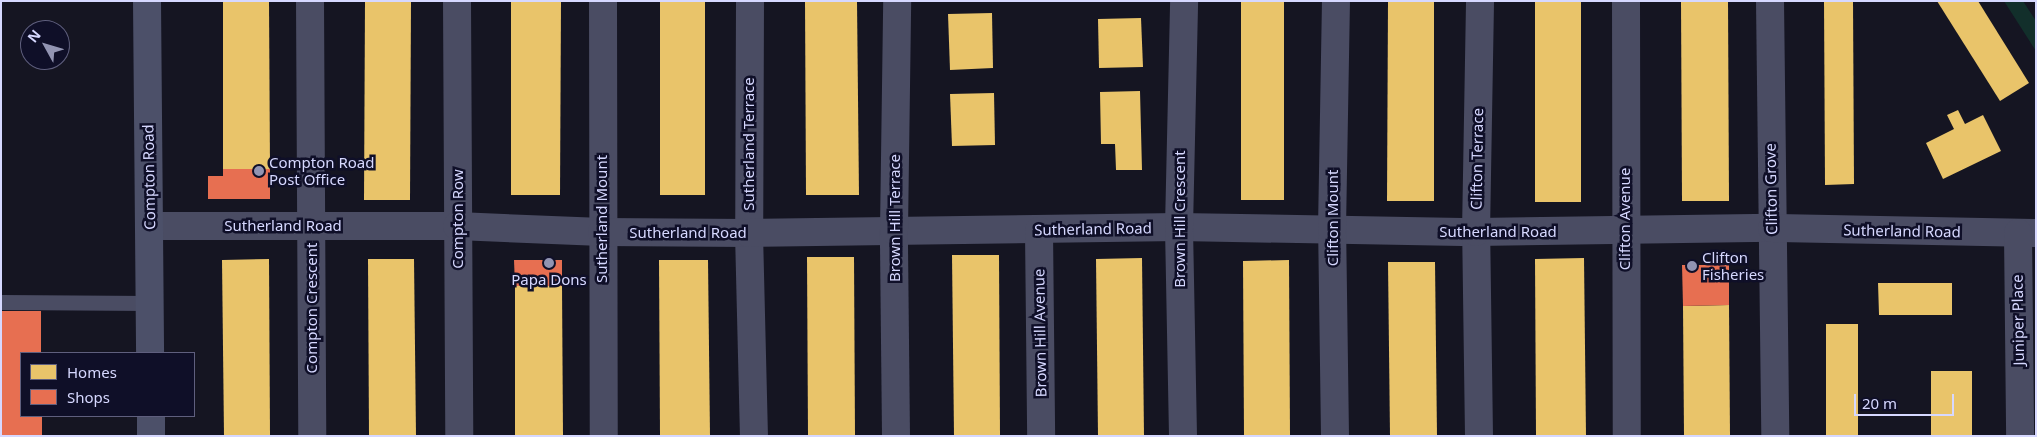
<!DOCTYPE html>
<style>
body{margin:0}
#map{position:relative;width:2037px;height:437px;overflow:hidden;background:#151522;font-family:"Noto Sans",sans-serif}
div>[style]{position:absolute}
.green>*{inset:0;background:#122f2b}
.homes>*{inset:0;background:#e9c46a}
.shops>*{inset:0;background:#e76f51}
.lane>*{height:15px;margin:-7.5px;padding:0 7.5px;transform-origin:7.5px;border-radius:7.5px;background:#4a4c63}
.street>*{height:28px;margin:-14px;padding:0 14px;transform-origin:14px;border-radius:14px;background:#4a4c63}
.secondary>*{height:28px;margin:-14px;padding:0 14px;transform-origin:14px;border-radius:14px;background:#4c5069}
.dots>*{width:14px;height:14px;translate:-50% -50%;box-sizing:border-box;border:2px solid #0f0f28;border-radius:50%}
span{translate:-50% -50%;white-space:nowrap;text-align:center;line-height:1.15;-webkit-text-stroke:5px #0f0f28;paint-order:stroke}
.street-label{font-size:15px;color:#d6d8ff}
.poi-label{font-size:15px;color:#d6d8ff}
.left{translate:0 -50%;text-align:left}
.frame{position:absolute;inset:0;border:2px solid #d6d8ff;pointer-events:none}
.legend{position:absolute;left:20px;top:352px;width:175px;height:65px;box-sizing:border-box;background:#0f0f28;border:1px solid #5f5f7e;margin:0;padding:6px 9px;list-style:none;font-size:15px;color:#d6d8ff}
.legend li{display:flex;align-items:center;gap:10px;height:25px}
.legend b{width:25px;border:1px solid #5f5f7e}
.north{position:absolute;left:20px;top:20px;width:50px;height:50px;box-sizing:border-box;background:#0f0f28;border:1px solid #5f5f7e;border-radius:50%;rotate:309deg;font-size:14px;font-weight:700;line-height:20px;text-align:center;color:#d6d8ff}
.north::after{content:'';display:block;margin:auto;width:18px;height:22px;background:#9294b2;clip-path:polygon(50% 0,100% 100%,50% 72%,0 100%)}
.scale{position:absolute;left:1854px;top:394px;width:100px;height:22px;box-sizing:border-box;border:2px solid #d6d8ff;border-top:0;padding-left:6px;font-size:15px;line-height:18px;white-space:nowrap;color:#d6d8ff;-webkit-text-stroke:4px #0f0f28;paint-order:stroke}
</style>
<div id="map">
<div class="green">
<div style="clip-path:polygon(2004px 1px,2023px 1px,2036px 21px,2036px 51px)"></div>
</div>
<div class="homes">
<div style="clip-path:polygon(223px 1px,269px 1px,270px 169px,223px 169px)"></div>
<div style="clip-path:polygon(365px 1px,411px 1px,410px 200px,364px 200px)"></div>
<div style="clip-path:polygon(511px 1px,561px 1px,560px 195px,511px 195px)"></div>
<div style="clip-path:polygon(660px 1px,705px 1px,705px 195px,660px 195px)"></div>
<div style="clip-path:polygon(805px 1px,857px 1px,859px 195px,806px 195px)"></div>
<div style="clip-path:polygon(1241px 1px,1284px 1px,1284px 200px,1241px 200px)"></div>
<div style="clip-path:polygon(1388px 1px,1434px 1px,1434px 201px,1387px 201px)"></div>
<div style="clip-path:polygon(1535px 1px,1581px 1px,1581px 202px,1535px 202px)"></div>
<div style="clip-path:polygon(1681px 1px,1728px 1px,1729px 201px,1682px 201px)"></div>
<div style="clip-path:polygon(1824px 1px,1853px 1px,1854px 184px,1825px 185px)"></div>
<div style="clip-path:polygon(1937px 1px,1978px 1px,2029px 83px,2000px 101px)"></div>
<div style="clip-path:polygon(992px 13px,993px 68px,950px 70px,948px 14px)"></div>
<div style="clip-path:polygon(1141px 18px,1143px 67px,1099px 68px,1098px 19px)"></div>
<div style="clip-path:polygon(1140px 91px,1142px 170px,1116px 170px,1115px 144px,1101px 144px,1100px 92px)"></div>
<div style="clip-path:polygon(994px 93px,995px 145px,952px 146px,950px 94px)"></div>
<div style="clip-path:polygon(1958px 110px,1965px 124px,1983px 115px,2001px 151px,1943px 179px,1926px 143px,1954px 129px,1947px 115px)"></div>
<div style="clip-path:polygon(952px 255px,999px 255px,1000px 436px,954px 436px)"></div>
<div style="clip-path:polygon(807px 257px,854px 257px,855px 436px,808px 436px)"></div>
<div style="clip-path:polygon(1142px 258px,1144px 436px,1098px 436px,1096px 259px)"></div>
<div style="clip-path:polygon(1584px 258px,1586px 436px,1536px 436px,1535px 259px)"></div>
<div style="clip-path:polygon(269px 259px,270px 436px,224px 436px,222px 260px)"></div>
<div style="clip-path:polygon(368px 259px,414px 259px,416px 436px,369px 436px)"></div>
<div style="clip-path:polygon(659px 260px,708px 260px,710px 436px,660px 436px)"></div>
<div style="clip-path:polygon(1289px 260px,1290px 436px,1244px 436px,1243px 261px)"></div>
<div style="clip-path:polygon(1388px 262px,1435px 262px,1437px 436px,1390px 436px)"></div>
<div style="clip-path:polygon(1878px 283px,1952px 283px,1952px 315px,1879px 315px)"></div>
<div style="clip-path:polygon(515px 286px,562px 286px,563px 436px,515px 436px)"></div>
<div style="clip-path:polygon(1729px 305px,1730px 436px,1684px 436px,1683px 306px)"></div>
<div style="clip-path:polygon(1826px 324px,1858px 324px,1858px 436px,1826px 436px)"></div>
<div style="clip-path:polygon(1931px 371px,1972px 371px,1972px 436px,1931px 436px)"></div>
</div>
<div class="shops">
<div style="clip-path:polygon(223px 169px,270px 169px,270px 199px,208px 199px,208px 176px,223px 176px)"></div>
<div style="clip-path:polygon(514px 260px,562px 260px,562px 286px,515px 286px)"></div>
<div style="clip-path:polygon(1682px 265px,1729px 265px,1729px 305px,1683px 306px)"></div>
<div style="clip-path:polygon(1px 311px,41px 311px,41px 353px,21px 353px,21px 416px,42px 416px,42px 436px,1px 436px)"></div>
</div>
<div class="lane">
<div style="left:1px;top:302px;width:149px;rotate:0.4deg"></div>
</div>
<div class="street">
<div style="left:310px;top:1px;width:435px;rotate:89.7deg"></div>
<div style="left:457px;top:1px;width:435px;rotate:89.7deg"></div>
<div style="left:603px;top:1px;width:435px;rotate:89.9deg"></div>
<div style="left:750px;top:1px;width:232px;rotate:90.2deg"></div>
<div style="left:749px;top:233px;width:203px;rotate:88.6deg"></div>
<div style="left:1626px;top:1px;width:435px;rotate:89.9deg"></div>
<div style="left:1770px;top:1px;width:435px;rotate:89.3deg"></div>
<div style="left:149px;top:226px;width:308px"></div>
<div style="left:457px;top:226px;width:145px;rotate:2.4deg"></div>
<div style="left:602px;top:232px;width:147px;rotate:0.4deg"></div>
<div style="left:749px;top:233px;width:430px;rotate:-0.8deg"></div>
<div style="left:1179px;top:227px;width:297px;rotate:1deg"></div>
<div style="left:1476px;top:232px;width:296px;rotate:-0.8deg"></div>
<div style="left:1772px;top:228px;width:264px;rotate:1.1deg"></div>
<div style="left:1039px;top:231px;width:205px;rotate:89.4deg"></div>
<div style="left:2018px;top:233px;width:203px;rotate:89.4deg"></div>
<div style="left:896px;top:436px;width:206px;rotate:-90.6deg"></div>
<div style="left:894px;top:230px;width:229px;rotate:-89.2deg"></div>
<div style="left:1183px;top:436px;width:209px;rotate:-91.1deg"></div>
<div style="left:1179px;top:227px;width:226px;rotate:-88.7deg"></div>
<div style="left:1335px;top:436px;width:207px;rotate:-90.8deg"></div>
<div style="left:1332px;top:229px;width:228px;rotate:-89deg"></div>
<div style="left:1479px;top:436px;width:204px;rotate:-90.8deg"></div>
<div style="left:1476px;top:232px;width:231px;rotate:-89deg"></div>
</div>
<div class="secondary">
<div style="left:147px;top:1px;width:352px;rotate:89.5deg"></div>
<div style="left:151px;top:416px;width:20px;rotate:90deg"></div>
</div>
<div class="dots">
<div style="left:259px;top:171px;background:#9294b2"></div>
<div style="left:549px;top:263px;background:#9294b2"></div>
<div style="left:1692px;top:266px;background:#9294b2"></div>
</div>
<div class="street-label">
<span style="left:749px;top:144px;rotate:-90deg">Sutherland Terrace</span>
<span style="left:1477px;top:159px;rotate:-89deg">Clifton Terrace</span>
<span style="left:149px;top:177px;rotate:-91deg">Compton Road</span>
<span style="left:1771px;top:189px;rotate:-91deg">Clifton Grove</span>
<span style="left:895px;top:218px;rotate:-90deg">Brown Hill Terrace</span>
<span style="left:1333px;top:218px;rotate:-90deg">Clifton Mount</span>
<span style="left:458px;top:219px;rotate:-90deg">Compton Row</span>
<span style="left:602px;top:219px;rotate:-90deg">Sutherland Mount</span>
<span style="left:1180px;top:219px;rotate:-90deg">Brown Hill Crescent</span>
<span style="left:1625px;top:219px;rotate:-90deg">Clifton Avenue</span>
<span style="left:283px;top:226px">Sutherland Road</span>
<span style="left:1093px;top:229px;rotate:-1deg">Sutherland Road</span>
<span style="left:1902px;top:231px;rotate:1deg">Sutherland Road</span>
<span style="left:1498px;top:232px">Sutherland Road</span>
<span style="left:688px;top:233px">Sutherland Road</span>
<span style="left:312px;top:308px;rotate:-90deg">Compton Crescent</span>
<span style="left:2018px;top:320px;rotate:-91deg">Juniper Place</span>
<span style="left:1040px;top:333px;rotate:-91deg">Brown Hill Avenue</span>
</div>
<div class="poi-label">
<span class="left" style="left:269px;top:171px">Compton Road<br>Post Office</span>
<span class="left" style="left:1702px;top:266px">Clifton<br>Fisheries</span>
<span style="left:549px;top:280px">Papa Dons</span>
</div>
<div class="frame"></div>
<ul class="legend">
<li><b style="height:14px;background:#e9c46a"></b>Homes</li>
<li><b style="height:14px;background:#e76f51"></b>Shops</li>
</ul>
<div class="north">N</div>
<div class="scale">20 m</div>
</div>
